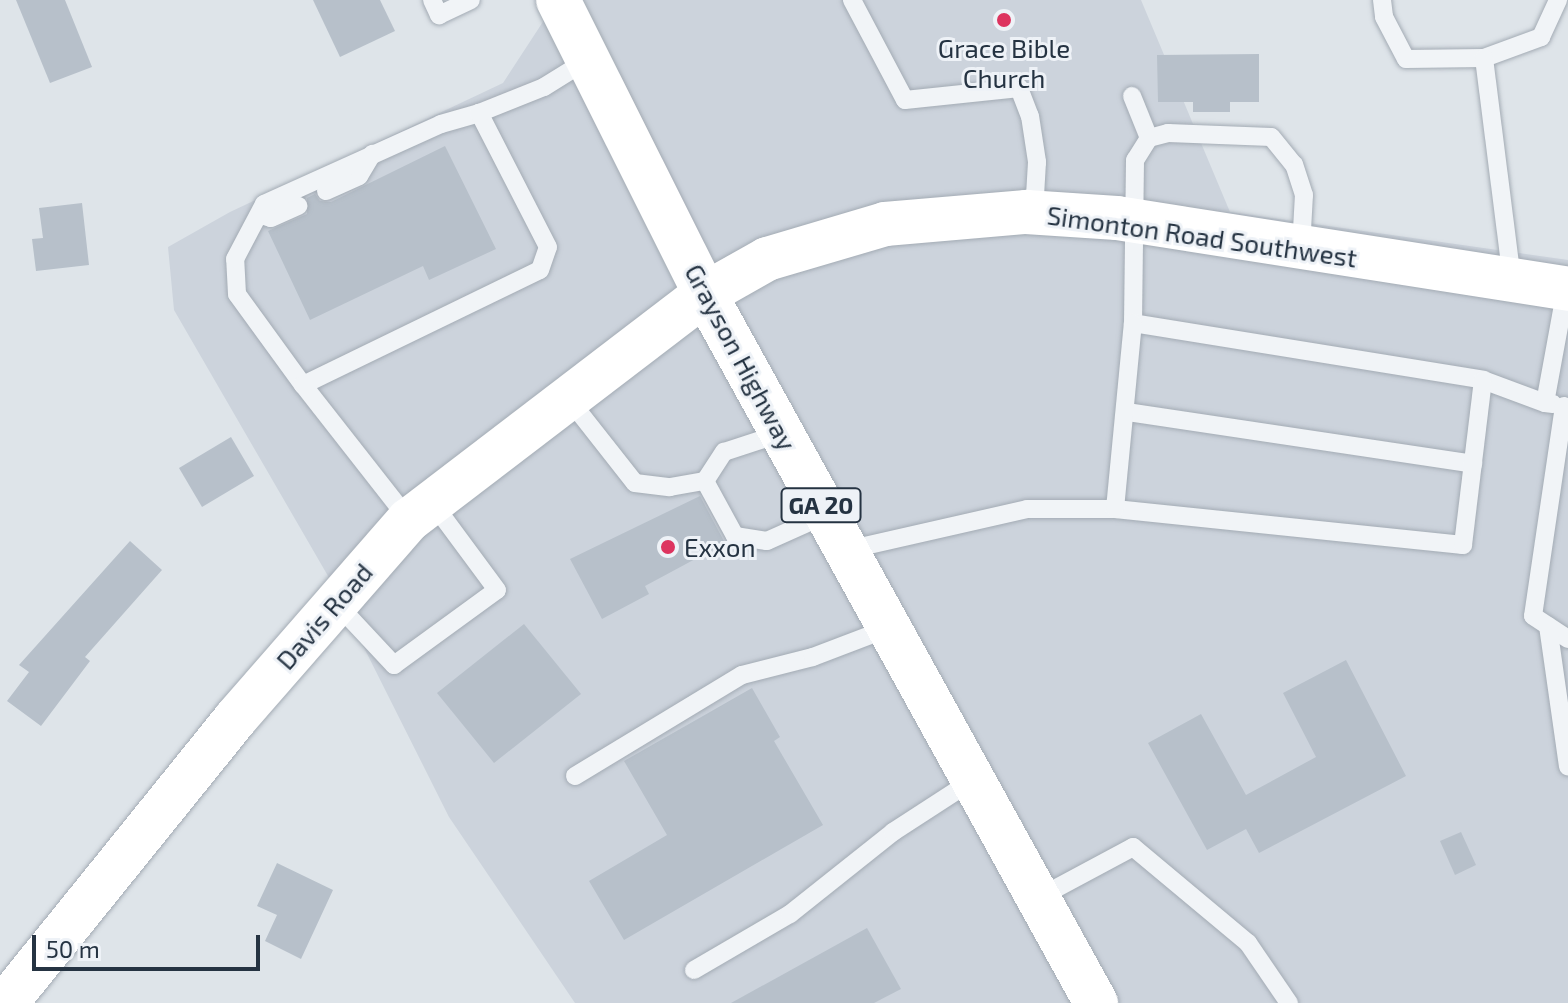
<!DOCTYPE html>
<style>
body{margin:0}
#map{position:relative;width:1568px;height:1003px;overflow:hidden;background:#dee4e9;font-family:"Exo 2",sans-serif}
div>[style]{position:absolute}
.built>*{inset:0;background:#ccd3dc}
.building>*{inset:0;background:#b7c0ca}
.roads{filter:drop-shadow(0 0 2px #a3abb4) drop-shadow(0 0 2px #a3abb4)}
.lane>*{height:18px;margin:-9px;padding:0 9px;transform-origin:9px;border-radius:9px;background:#f1f4f7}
.secondary>*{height:44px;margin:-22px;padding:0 22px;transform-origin:22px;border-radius:22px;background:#fff}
.primary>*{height:44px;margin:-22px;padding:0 22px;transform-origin:22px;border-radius:22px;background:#fff}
.dots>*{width:22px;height:22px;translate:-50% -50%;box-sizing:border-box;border:4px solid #eef2f7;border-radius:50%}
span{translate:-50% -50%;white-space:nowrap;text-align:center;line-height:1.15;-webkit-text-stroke:6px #eef2f7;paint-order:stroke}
.shield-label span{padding:2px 6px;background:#eef2f7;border:2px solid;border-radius:6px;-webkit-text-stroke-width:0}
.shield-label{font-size:24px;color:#253342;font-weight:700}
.poi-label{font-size:26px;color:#253342}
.left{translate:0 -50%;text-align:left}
.street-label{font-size:26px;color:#253342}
.scale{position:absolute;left:32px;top:935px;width:228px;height:36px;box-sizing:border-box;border:4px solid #253342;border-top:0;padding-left:10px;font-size:24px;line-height:28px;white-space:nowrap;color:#253342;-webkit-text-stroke:6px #eef2f7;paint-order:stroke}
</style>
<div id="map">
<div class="built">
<div style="clip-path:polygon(547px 0,1141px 0,1230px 212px,1568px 260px,1568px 1003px,575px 1003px,449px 817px,328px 576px,174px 310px,168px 247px,230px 212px,503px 83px,550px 11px)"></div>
</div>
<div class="building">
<div style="clip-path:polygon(16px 0,65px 0,92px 67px,50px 83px)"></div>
<div style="clip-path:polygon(313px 0,380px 0,395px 31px,340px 57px)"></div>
<div style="clip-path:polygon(1259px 54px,1259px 102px,1230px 102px,1230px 112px,1193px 112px,1193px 102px,1158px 102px,1157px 55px)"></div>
<div style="clip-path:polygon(445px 146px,496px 249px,429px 280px,423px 266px,310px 320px,268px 231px,307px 214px,307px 198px,315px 194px,320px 201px,331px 202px)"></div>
<div style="clip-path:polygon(82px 203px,89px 265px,36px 271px,32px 239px,43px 238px,39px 208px)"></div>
<div style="clip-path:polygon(231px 437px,254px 476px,202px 507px,179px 468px)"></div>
<div style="clip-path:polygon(700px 496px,725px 543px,645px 586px,649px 594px,602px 619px,570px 559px)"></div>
<div style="clip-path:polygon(130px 541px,162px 570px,85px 657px,90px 661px,41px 726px,7px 701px,29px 672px,19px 665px)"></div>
<div style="clip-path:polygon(524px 624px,581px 694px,494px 763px,437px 693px)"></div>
<div style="clip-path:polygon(1346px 660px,1406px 776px,1259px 853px,1246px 829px,1207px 850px,1148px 743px,1201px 714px,1246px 795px,1316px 757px,1283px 693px)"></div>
<div style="clip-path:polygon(752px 688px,780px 737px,774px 741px,823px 825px,624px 940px,589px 881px,667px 835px,624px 761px)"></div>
<div style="clip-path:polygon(1461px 832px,1476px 865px,1455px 875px,1440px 841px)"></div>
<div style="clip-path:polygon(277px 863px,333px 890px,301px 959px,265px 941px,277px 915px,257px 906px)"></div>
<div style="clip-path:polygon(867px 928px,901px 989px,874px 1003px,731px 1003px)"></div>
</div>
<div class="roads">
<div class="lane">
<div style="left:432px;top:0;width:17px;rotate:65deg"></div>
<div style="left:439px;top:15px;width:35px;rotate:-25deg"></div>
<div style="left:852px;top:0;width:113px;rotate:62.1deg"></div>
<div style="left:905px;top:100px;width:115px;rotate:-6deg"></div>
<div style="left:1019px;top:88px;width:30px;rotate:69deg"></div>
<div style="left:1030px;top:116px;width:47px;rotate:81.3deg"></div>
<div style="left:1037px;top:162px;width:50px;rotate:93.4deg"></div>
<div style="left:1382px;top:0;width:17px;rotate:83deg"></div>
<div style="left:1384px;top:17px;width:47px;rotate:62.4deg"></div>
<div style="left:1406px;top:59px;width:78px;rotate:-0.7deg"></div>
<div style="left:1484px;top:58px;width:61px;rotate:-20.2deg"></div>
<div style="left:1541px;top:37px;width:41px;rotate:-65.3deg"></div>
<div style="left:1484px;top:58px;width:225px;rotate:82.8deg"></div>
<div style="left:1132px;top:96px;width:45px;rotate:68deg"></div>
<div style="left:326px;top:191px;width:36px;rotate:-24deg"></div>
<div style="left:359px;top:176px;width:26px;rotate:-59deg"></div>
<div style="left:261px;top:215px;width:10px;rotate:17deg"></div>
<div style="left:271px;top:218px;width:30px;rotate:-24deg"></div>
<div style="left:1301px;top:248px;width:53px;rotate:-86.8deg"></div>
<div style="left:1304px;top:195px;width:32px;rotate:-108deg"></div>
<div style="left:1294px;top:165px;width:36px;rotate:-129deg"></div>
<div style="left:1271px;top:137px;width:103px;rotate:-177.8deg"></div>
<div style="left:1168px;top:133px;width:20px;rotate:165deg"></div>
<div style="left:1149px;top:138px;width:26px;rotate:122deg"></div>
<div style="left:1135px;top:160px;width:163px;rotate:90.7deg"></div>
<div style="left:1133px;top:323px;width:355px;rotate:9.2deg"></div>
<div style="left:1483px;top:380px;width:66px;rotate:20.4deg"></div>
<div style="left:303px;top:385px;width:112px;rotate:-126deg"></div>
<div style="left:237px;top:294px;width:35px;rotate:-93deg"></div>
<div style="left:235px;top:259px;width:62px;rotate:-62.2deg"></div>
<div style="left:264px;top:204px;width:194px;rotate:-24.3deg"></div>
<div style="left:441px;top:124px;width:40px;rotate:-16deg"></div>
<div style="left:568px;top:398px;width:108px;rotate:51.8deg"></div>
<div style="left:635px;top:483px;width:35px;rotate:7deg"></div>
<div style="left:670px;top:487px;width:36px;rotate:-10deg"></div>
<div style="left:705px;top:481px;width:63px;rotate:61.4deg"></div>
<div style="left:735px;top:536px;width:32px;rotate:9deg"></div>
<div style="left:767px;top:541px;width:66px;rotate:-24.2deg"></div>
<div style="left:1553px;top:404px;width:8px;rotate:-173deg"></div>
<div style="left:1545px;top:403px;width:116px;rotate:-79.6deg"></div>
<div style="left:1564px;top:406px;width:212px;rotate:98.4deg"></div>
<div style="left:1533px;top:616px;width:42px;rotate:33.3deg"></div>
<div style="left:1127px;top:412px;width:350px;rotate:8.5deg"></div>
<div style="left:705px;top:481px;width:35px;rotate:-57deg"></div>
<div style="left:724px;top:452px;width:61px;rotate:-18.1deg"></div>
<div style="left:1115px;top:509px;width:350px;rotate:5.9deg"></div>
<div style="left:1463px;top:545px;width:166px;rotate:-83.1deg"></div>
<div style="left:409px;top:520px;width:172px;rotate:-128.1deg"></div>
<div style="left:303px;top:385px;width:263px;rotate:-25.9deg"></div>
<div style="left:540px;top:270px;width:24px;rotate:-71deg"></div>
<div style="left:548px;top:247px;width:151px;rotate:-117.2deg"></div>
<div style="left:479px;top:113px;width:70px;rotate:-21.8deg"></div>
<div style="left:544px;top:87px;width:49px;rotate:-31.8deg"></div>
<div style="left:847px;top:550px;width:185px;rotate:-12.8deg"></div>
<div style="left:1027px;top:509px;width:88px"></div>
<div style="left:1115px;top:509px;width:187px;rotate:-84.5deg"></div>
<div style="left:336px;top:603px;width:85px;rotate:46.9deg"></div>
<div style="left:394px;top:665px;width:127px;rotate:-36.1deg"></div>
<div style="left:497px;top:590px;width:109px;rotate:-126.5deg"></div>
<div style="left:1548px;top:626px;width:142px;rotate:81.9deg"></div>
<div style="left:575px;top:776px;width:195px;rotate:-31.2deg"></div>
<div style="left:742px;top:675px;width:73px;rotate:-14.2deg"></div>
<div style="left:813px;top:657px;width:81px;rotate:-20.9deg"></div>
<div style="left:1038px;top:898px;width:108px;rotate:-28.2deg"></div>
<div style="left:1133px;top:847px;width:150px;rotate:39.9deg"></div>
<div style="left:1248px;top:943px;width:73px;rotate:55.7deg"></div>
<div style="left:694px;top:970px;width:111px;rotate:-30.3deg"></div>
<div style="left:790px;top:914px;width:132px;rotate:-38.5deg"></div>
<div style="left:893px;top:832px;width:95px;rotate:-33deg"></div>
</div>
<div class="secondary">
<div style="left:6px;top:1003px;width:366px;rotate:-51.1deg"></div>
<div style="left:236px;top:718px;width:263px;rotate:-48.9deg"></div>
<div style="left:409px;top:520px;width:372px;rotate:-37.4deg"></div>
<div style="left:705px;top:294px;width:71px;rotate:-29.4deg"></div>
<div style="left:767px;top:259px;width:123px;rotate:-16.5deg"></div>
<div style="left:885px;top:224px;width:142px;rotate:-4.9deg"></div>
<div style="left:1026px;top:212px;width:91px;rotate:3.8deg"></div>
<div style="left:1117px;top:218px;width:457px;rotate:8.9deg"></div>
</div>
<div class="primary">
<div style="left:558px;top:0;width:329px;rotate:63.4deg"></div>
<div style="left:705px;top:294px;width:810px;rotate:61.12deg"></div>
</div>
</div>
<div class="dots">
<div style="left:1004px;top:20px;background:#dd345f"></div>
<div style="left:668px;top:547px;background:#dd345f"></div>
</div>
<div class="shield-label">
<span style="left:821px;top:505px">GA 20</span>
</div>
<div class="poi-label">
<span style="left:1004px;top:63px">Grace Bible<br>Church</span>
<span class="left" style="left:684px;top:547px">Exxon</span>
</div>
<div class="street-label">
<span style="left:1202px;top:236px;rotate:8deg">Simonton Road Southwest</span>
<span style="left:741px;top:357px;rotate:62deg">Grayson Highway</span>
<span style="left:324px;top:616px;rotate:-49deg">Davis Road</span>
</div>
<div class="scale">50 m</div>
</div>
